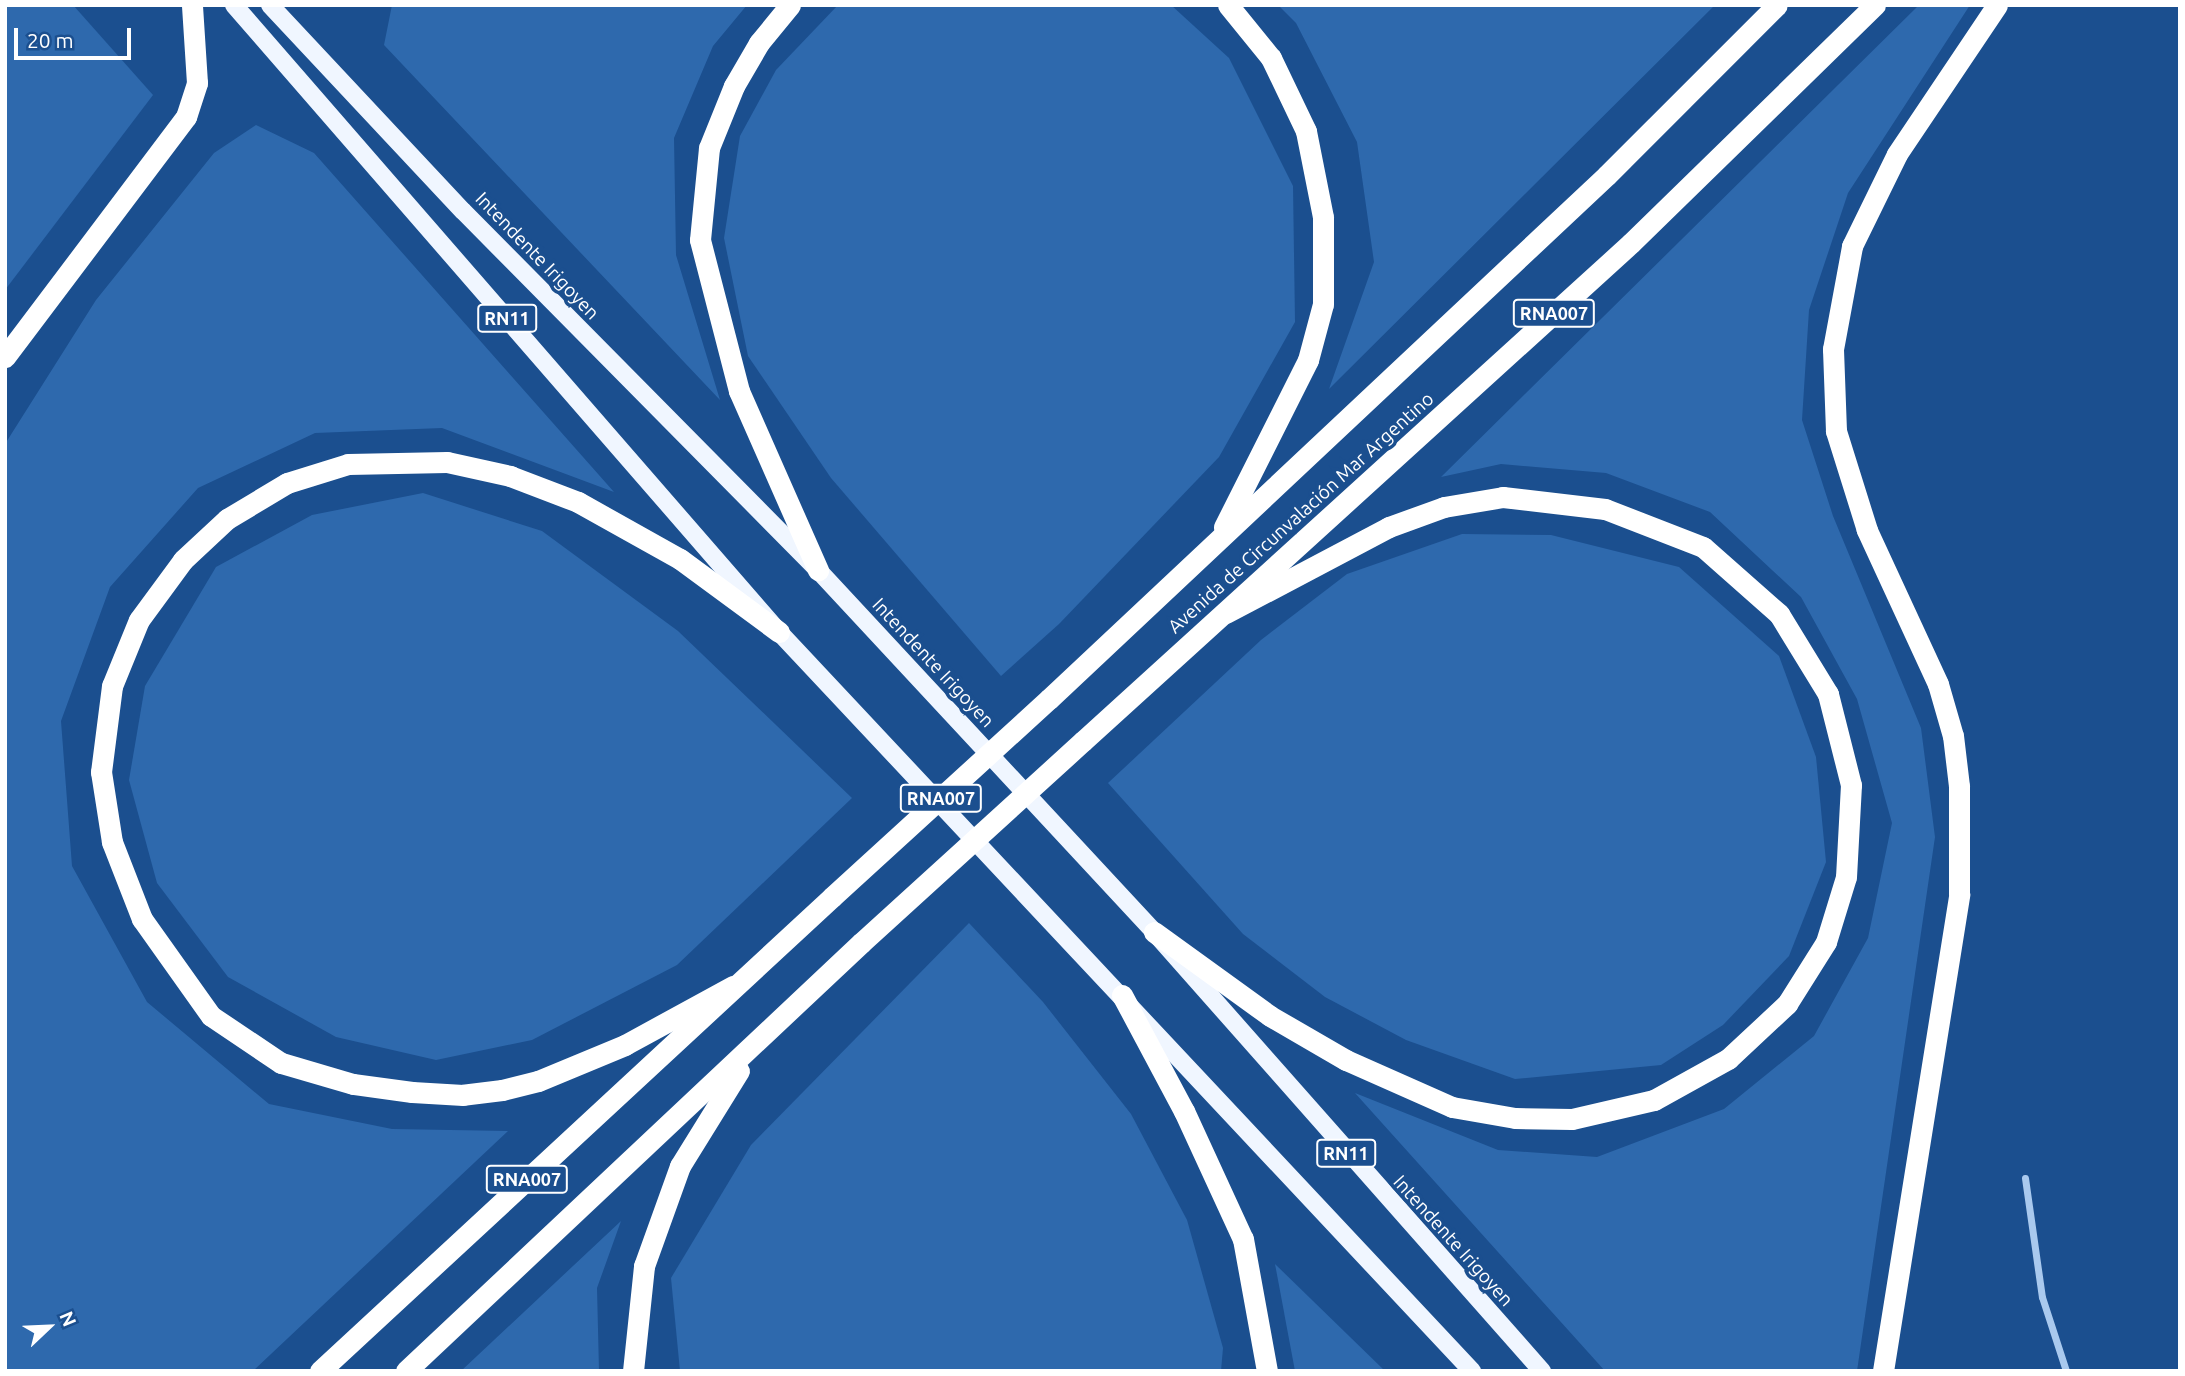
<!DOCTYPE html>
<meta charset="utf-8">
<style>
body{margin:0}
#map{position:relative;width:2185px;height:1376px;overflow:hidden;background:#1b4f8f;font-family:Ubuntu,sans-serif}
div>[style]{position:absolute}
.green>*{inset:0;background:#2e69ad}
.minor>*{height:7px;margin:-3.5px;padding:0 3.5px;transform-origin:3.5px;border-radius:3.5px;background:#a9c9ee}
.primary>*{height:18px;margin:-9px;padding:0 9px;transform-origin:9px;border-radius:9px;background:#f0f6ff}
.motorway>*{height:21px;margin:-10.5px;padding:0 10.5px;transform-origin:10.5px;border-radius:10.5px;background:#fff}
.motorway-bridge>*{height:21px;margin:-10.5px;padding:0 10.5px;transform-origin:10.5px;border-radius:10.5px;background:#fff}
span{translate:-50% -50%;white-space:nowrap;text-align:center;line-height:1.15;-webkit-text-stroke:7px #1b4f8f;paint-order:stroke}
.shield-label span{padding:2px 5px;background:#1b4f8f;border:2px solid;border-radius:5px;-webkit-text-stroke-width:0}
.shield-label{font-size:18px;color:#fff;font-weight:700}
.street-label{font-size:19px;color:#fff}
.frame{position:absolute;inset:0;border:7px solid #fff;pointer-events:none}
.north{position:absolute;left:14px;top:1292px;width:70px;height:70px;-webkit-text-stroke:5px #1b4f8f;paint-order:stroke;rotate:67deg;font-size:19px;font-weight:700;line-height:28px;text-align:center;color:#fff}
.north::after{content:'';display:block;margin:auto;width:24px;height:32px;background:#fff;clip-path:polygon(50% 0,100% 100%,50% 72%,0 100%)}
.scale{position:absolute;left:14px;top:28px;width:117px;height:32px;box-sizing:border-box;border:4px solid #fff;border-top:0;padding-left:9px;font-size:21px;line-height:24px;white-space:nowrap;color:#fff;-webkit-text-stroke:5px #1b4f8f;paint-order:stroke}
</style>
<div id="map">
<div class="green">
<div style="clip-path:polygon(5px 5px,73px 5px,153px 95px,5px 290px)"></div>
<div style="clip-path:polygon(392px 5px,747px 5px,713px 46px,674px 138px,676px 255px,720px 400px,384px 45px)"></div>
<div style="clip-path:polygon(838px 5px,1171px 5px,1229px 58px,1293px 186px,1295px 322px,1219px 457px,1059px 624px,1001px 676px,831px 478px,748px 356px,724px 238px,740px 136px,776px 70px)"></div>
<div style="clip-path:polygon(1278px 5px,1715px 5px,1329px 389px,1374px 262px,1357px 142px,1296px 23px)"></div>
<div style="clip-path:polygon(1919px 5px,1970px 5px,1848px 193px,1809px 310px,1802px 420px,1833px 516px,1921px 728px,1935px 837px,1857px 1371px,1605px 1371px,1355px 1093px,1498px 1150px,1597px 1157px,1724px 1109px,1814px 1036px,1868px 938px,1892px 823px,1857px 699px,1801px 597px,1710px 512px,1606px 473px,1501px 464px,1441px 477px)"></div>
<div style="clip-path:polygon(256px 125px,314px 153px,614px 492px,442px 428px,315px 433px,198px 488px,110px 587px,61px 721px,72px 866px,147px 1002px,269px 1104px,392px 1129px,508px 1131px,253px 1371px,5px 1371px,5px 444px,96px 300px,214px 153px)"></div>
<div style="clip-path:polygon(423px 493px,542px 531px,678px 631px,852px 798px,677px 965px,532px 1040px,436px 1060px,336px 1037px,228px 977px,157px 883px,129px 780px,145px 686px,216px 567px,312px 515px)"></div>
<div style="clip-path:polygon(1462px 534px,1551px 535px,1679px 567px,1779px 656px,1816px 757px,1826px 862px,1789px 956px,1723px 1025px,1661px 1065px,1515px 1079px,1406px 1040px,1325px 997px,1243px 934px,1108px 783px,1261px 640px,1347px 574px)"></div>
<div style="clip-path:polygon(969px 923px,1043px 1002px,1131px 1114px,1187px 1220px,1223px 1348px,1221px 1371px,680px 1371px,671px 1278px,751px 1145px)"></div>
<div style="clip-path:polygon(621px 1221px,597px 1288px,599px 1371px,461px 1371px)"></div>
<div style="clip-path:polygon(1275px 1264px,1385px 1371px,1295px 1371px)"></div>
</div>
<div class="minor">
<div style="left:2025px;top:1178px;width:120px;rotate:81.9deg"></div>
<div style="left:2042px;top:1297px;width:78px;rotate:72deg"></div>
</div>
<div class="primary">
<div style="left:234px;top:5px;width:831px;rotate:49deg"></div>
<div style="left:779px;top:632px;width:1013px;rotate:46.84deg"></div>
<div style="left:270px;top:5px;width:282px;rotate:46.9deg"></div>
<div style="left:463px;top:211px;width:505px;rotate:45.32deg"></div>
<div style="left:818px;top:570px;width:494px;rotate:47.1deg"></div>
<div style="left:1154px;top:932px;width:586px;rotate:48.53deg"></div>
</div>
<div class="motorway">
<div style="left:790px;top:5px;width:49px;rotate:129.2deg"></div>
<div style="left:759px;top:43px;width:50px;rotate:120.2deg"></div>
<div style="left:734px;top:86px;width:67px;rotate:112deg"></div>
<div style="left:709px;top:148px;width:92px;rotate:95.6deg"></div>
<div style="left:700px;top:240px;width:156px;rotate:75.5deg"></div>
<div style="left:739px;top:391px;width:196px;rotate:66.2deg"></div>
<div style="left:5px;top:357px;width:301px;rotate:-53deg"></div>
<div style="left:186px;top:117px;width:36px;rotate:-72deg"></div>
<div style="left:197px;top:83px;width:78px;rotate:-93.7deg"></div>
<div style="left:1224px;top:527px;width:187px;rotate:-63.3deg"></div>
<div style="left:1308px;top:360px;width:58px;rotate:-75deg"></div>
<div style="left:1323px;top:304px;width:87px;rotate:-90deg"></div>
<div style="left:1323px;top:217px;width:88px;rotate:-101.2deg"></div>
<div style="left:1306px;top:131px;width:81px;rotate:-115.6deg"></div>
<div style="left:1271px;top:58px;width:68px;rotate:-129.1deg"></div>
<div style="left:1049px;top:699px;width:765px;rotate:-43.2deg"></div>
<div style="left:1607px;top:175px;width:240px;rotate:-45deg"></div>
<div style="left:1083px;top:741px;width:740px;rotate:-42.26deg"></div>
<div style="left:1631px;top:243px;width:341px;rotate:-44.3deg"></div>
<div style="left:1154px;top:932px;width:143px;rotate:35.9deg"></div>
<div style="left:1270px;top:1016px;width:88px;rotate:30.1deg"></div>
<div style="left:1346px;top:1060px;width:116px;rotate:23.9deg"></div>
<div style="left:1452px;top:1107px;width:64px;rotate:9.9deg"></div>
<div style="left:1515px;top:1118px;width:57px;rotate:1deg"></div>
<div style="left:1572px;top:1119px;width:84px;rotate:-13deg"></div>
<div style="left:1654px;top:1100px;width:85px;rotate:-29deg"></div>
<div style="left:1728px;top:1059px;width:81px;rotate:-43deg"></div>
<div style="left:1787px;top:1004px;width:73px;rotate:-57.8deg"></div>
<div style="left:1826px;top:942px;width:68px;rotate:-72.9deg"></div>
<div style="left:1846px;top:877px;width:92px;rotate:-86.9deg"></div>
<div style="left:1851px;top:785px;width:94px;rotate:-104.2deg"></div>
<div style="left:1828px;top:694px;width:94px;rotate:-121.5deg"></div>
<div style="left:1779px;top:614px;width:101px;rotate:-138.6deg"></div>
<div style="left:1703px;top:547px;width:105px;rotate:-158.8deg"></div>
<div style="left:1605px;top:509px;width:103px;rotate:-173.3deg"></div>
<div style="left:1503px;top:497px;width:60px;rotate:170.4deg"></div>
<div style="left:1444px;top:507px;width:59px;rotate:160deg"></div>
<div style="left:1389px;top:527px;width:184px;rotate:152.2deg"></div>
<div style="left:733px;top:986px;width:123px;rotate:151.4deg"></div>
<div style="left:625px;top:1045px;width:94px;rotate:157.5deg"></div>
<div style="left:538px;top:1081px;width:37px;rotate:166deg"></div>
<div style="left:502px;top:1090px;width:39px;rotate:173deg"></div>
<div style="left:463px;top:1095px;width:51px;rotate:-176.6deg"></div>
<div style="left:412px;top:1092px;width:60px;rotate:-172.3deg"></div>
<div style="left:353px;top:1084px;width:75px;rotate:-163.7deg"></div>
<div style="left:281px;top:1063px;width:84px;rotate:-146.1deg"></div>
<div style="left:211px;top:1016px;width:119px;rotate:-125.4deg"></div>
<div style="left:142px;top:919px;width:83px;rotate:-111.3deg"></div>
<div style="left:112px;top:842px;width:71px;rotate:-98.9deg"></div>
<div style="left:101px;top:772px;width:87px;rotate:-82.7deg"></div>
<div style="left:112px;top:686px;width:71px;rotate:-67.8deg"></div>
<div style="left:139px;top:620px;width:74px;rotate:-53.7deg"></div>
<div style="left:183px;top:560px;width:60px;rotate:-43deg"></div>
<div style="left:227px;top:519px;width:70px;rotate:-31deg"></div>
<div style="left:287px;top:483px;width:64px;rotate:-17.3deg"></div>
<div style="left:348px;top:464px;width:99px;rotate:-1.2deg"></div>
<div style="left:447px;top:462px;width:65px;rotate:12.5deg"></div>
<div style="left:510px;top:476px;width:73px;rotate:20.9deg"></div>
<div style="left:578px;top:502px;width:117px;rotate:29.2deg"></div>
<div style="left:680px;top:559px;width:123px;rotate:36.4deg"></div>
<div style="left:1122px;top:995px;width:132px;rotate:61.9deg"></div>
<div style="left:1184px;top:1111px;width:141px;rotate:65.3deg"></div>
<div style="left:1243px;top:1239px;width:134px;rotate:79.7deg"></div>
<div style="left:320px;top:1371px;width:698px;rotate:-42.79deg"></div>
<div style="left:406px;top:1371px;width:625px;rotate:-43.25deg"></div>
<div style="left:633px;top:1371px;width:106px;rotate:-84deg"></div>
<div style="left:644px;top:1266px;width:106px;rotate:-70.2deg"></div>
<div style="left:680px;top:1166px;width:112px;rotate:-58.2deg"></div>
<div style="left:1883px;top:1371px;width:483px;rotate:-80.9deg"></div>
<div style="left:1959px;top:894px;width:108px;rotate:-90deg"></div>
<div style="left:1959px;top:786px;width:50px;rotate:-96.8deg"></div>
<div style="left:1953px;top:736px;width:54px;rotate:-106.1deg"></div>
<div style="left:1938px;top:684px;width:170px;rotate:-114.8deg"></div>
<div style="left:1867px;top:530px;width:104px;rotate:-107.4deg"></div>
<div style="left:1836px;top:431px;width:82px;rotate:-92.1deg"></div>
<div style="left:1833px;top:349px;width:105px;rotate:-79.5deg"></div>
<div style="left:1852px;top:246px;width:102px;rotate:-63.9deg"></div>
<div style="left:1897px;top:154px;width:179px;rotate:-56.1deg"></div>
</div>
<div class="motorway-bridge">
<div style="left:832px;top:897px;width:294px;rotate:-42.4deg"></div>
<div style="left:861px;top:943px;width:300px;rotate:-42.3deg"></div>
</div>
<div class="shield-label">
<span style="left:1554px;top:313px">RNA007</span>
<span style="left:507px;top:318px">RN11</span>
<span style="left:941px;top:798px">RNA007</span>
<span style="left:1346px;top:1153px">RN11</span>
<span style="left:527px;top:1179px">RNA007</span>
</div>
<div class="street-label">
<span style="left:537px;top:256px;rotate:46deg">Intendente Irigoyen</span>
<span style="left:1301px;top:513px;rotate:-42deg">Avenida de Circunvalación Mar Argentino</span>
<span style="left:933px;top:663px;rotate:47deg">Intendente Irigoyen</span>
<span style="left:1453px;top:1241px;rotate:48deg">Intendente Irigoyen</span>
</div>
<div class="frame"></div>
<div class="north">N</div>
<div class="scale">20 m</div>
</div>
